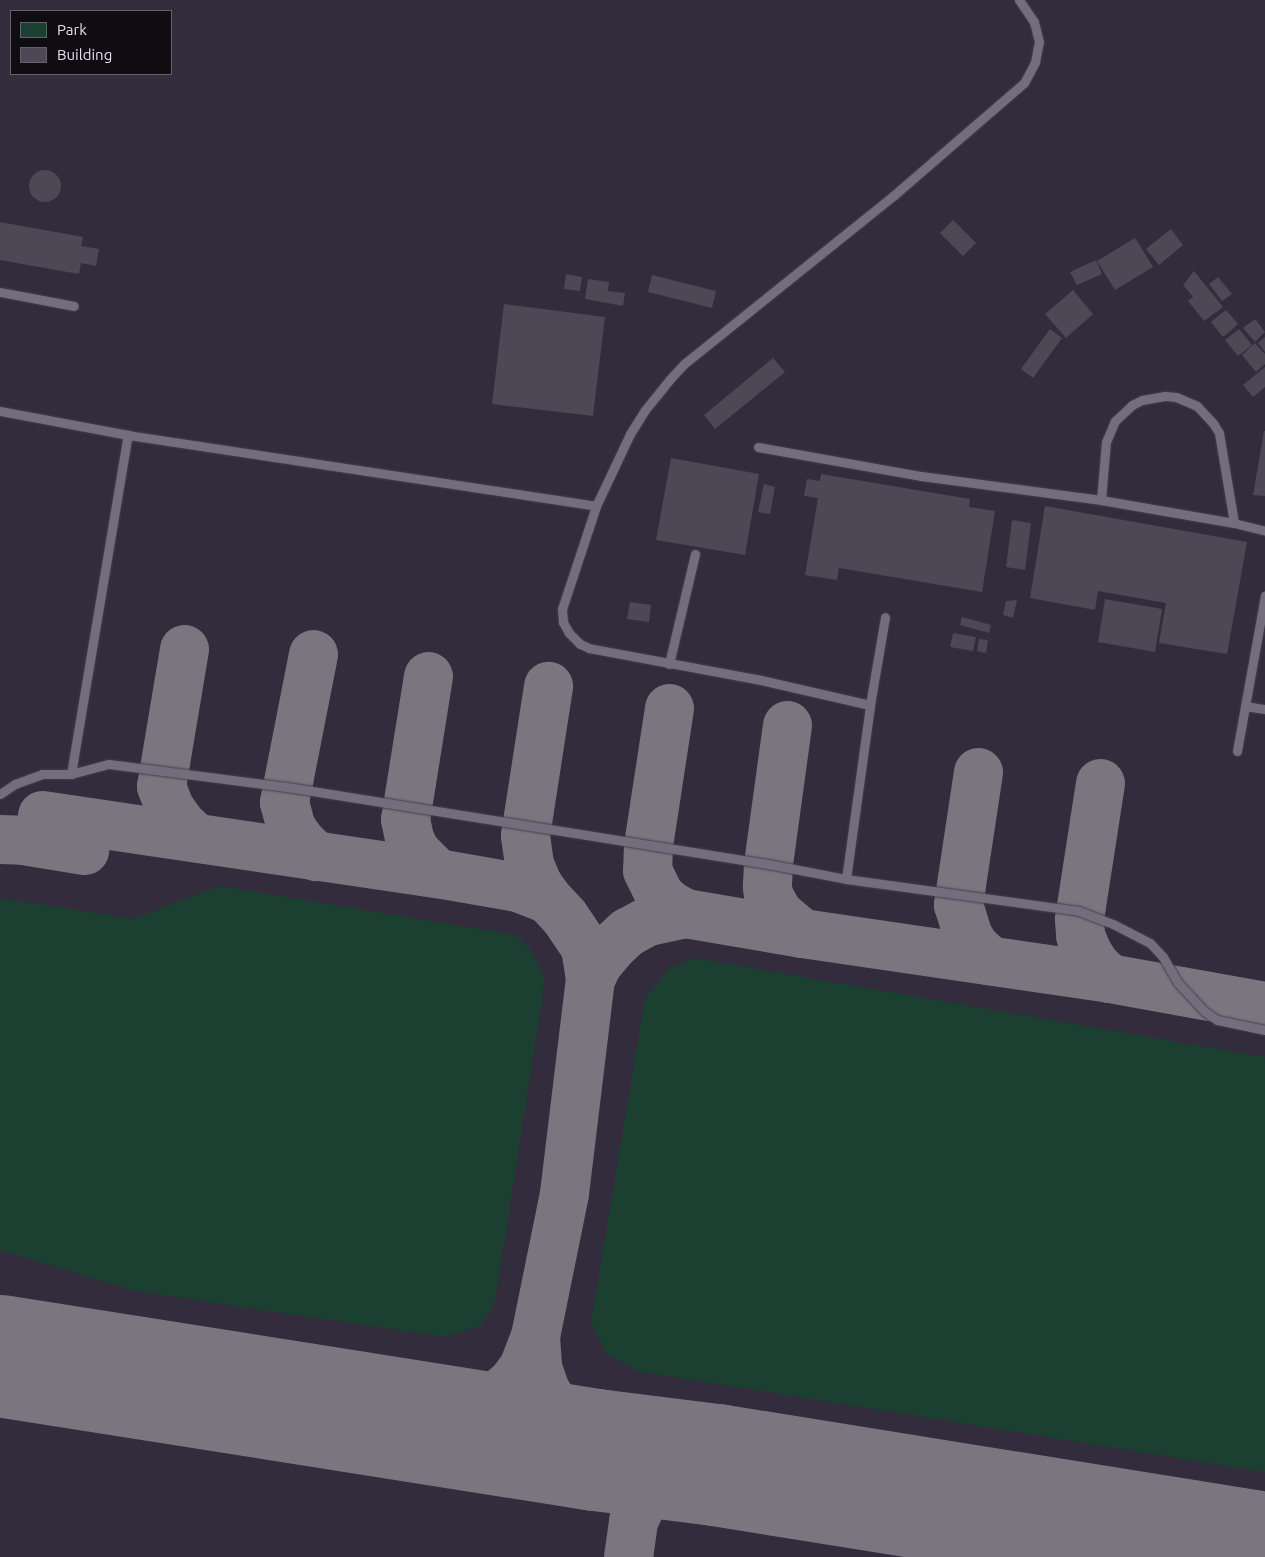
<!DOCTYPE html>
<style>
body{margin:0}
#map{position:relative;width:1265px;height:1557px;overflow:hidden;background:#27222f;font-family:Ubuntu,sans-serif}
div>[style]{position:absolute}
.built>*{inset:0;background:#332c3d}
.green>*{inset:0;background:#1b3f30}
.taxiway>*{height:49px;margin:-24.5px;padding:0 24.5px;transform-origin:24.5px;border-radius:24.5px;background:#7a7680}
.runway>*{height:122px;margin:-61px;padding:0 61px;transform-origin:61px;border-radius:61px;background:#7a7680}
.building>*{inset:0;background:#4d4856}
.round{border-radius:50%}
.roads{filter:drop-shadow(0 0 1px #433e49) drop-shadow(0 0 1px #433e49)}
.service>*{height:9px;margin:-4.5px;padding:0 4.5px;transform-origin:4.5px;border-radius:4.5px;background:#736e7d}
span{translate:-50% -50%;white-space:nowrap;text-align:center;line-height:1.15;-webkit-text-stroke:4.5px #0f0d12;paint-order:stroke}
.legend{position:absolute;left:10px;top:10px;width:162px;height:65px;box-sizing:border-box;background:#0f0d12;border:1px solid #646168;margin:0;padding:6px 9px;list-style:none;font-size:15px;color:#e3e0e8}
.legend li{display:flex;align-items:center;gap:10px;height:25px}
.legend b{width:25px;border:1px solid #646168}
</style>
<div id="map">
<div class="built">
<div style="clip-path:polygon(evenodd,0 0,1265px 0,1265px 1557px,0 1557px,0 0,11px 11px,171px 11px,171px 74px,11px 74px,11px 11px)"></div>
</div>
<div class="green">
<div style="clip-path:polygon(219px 886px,516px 935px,532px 952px,545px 979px,495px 1302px,482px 1325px,445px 1337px,135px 1291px,0 1250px,0 898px,133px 919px)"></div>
<div style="clip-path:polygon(694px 958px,1265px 1057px,1265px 1472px,637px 1371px,606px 1353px,591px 1322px,645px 998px,669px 969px)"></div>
</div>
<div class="taxiway">
<div style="left:184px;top:649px;width:139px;rotate:99.5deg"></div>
<div style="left:161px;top:786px;width:22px;rotate:69deg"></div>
<div style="left:169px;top:807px;width:19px;rotate:55deg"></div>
<div style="left:180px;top:823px;width:21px;rotate:43deg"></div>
<div style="left:313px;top:654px;width:151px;rotate:101.1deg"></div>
<div style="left:284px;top:802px;width:27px;rotate:75deg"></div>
<div style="left:291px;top:828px;width:17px;rotate:54deg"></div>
<div style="left:301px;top:842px;width:21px;rotate:43deg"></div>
<div style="left:428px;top:676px;width:145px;rotate:99.1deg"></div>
<div style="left:405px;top:819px;width:19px;rotate:78deg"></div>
<div style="left:409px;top:838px;width:14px;rotate:65deg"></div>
<div style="left:415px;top:851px;width:31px;rotate:45deg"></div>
<div style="left:669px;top:708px;width:139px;rotate:98.7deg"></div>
<div style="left:648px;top:845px;width:25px;rotate:92deg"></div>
<div style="left:647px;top:870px;width:28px;rotate:64deg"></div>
<div style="left:659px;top:895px;width:15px;rotate:42deg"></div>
<div style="left:670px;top:905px;width:17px;rotate:28deg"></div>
<div style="left:787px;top:725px;width:140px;rotate:97.8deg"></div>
<div style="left:768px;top:864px;width:22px;rotate:93deg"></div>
<div style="left:767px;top:886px;width:9px;rotate:84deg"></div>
<div style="left:768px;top:895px;width:21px;rotate:61deg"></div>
<div style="left:778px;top:913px;width:31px;rotate:40deg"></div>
<div style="left:978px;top:772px;width:134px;rotate:98.6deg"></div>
<div style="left:958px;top:904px;width:31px;rotate:73deg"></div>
<div style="left:967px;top:934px;width:14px;rotate:60deg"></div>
<div style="left:974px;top:946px;width:21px;rotate:43deg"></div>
<div style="left:1100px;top:783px;width:138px;rotate:98.8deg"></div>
<div style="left:1079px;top:919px;width:16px;rotate:86deg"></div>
<div style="left:1080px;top:935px;width:16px;rotate:68deg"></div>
<div style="left:1086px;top:950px;width:17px;rotate:59deg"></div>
<div style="left:1095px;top:965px;width:19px;rotate:43deg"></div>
<div style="left:42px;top:815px;width:399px;rotate:8.4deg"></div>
<div style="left:437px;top:873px;width:81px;rotate:9.9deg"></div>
<div style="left:517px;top:887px;width:33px;rotate:21deg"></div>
<div style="left:548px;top:899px;width:23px;rotate:47deg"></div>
<div style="left:564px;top:916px;width:37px;rotate:56deg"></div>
<div style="left:585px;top:947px;width:32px;rotate:81deg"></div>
<div style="left:0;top:839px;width:23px;rotate:2deg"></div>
<div style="left:23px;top:840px;width:62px;rotate:9.3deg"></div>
<div style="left:548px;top:899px;width:19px;rotate:-125deg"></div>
<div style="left:537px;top:883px;width:21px;rotate:-113deg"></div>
<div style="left:529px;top:864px;width:29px;rotate:-98deg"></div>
<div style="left:525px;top:835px;width:151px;rotate:-81.2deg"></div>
<div style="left:535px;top:1336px;width:31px;rotate:86deg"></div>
<div style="left:537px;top:1367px;width:24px;rotate:71deg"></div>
<div style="left:545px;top:1390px;width:22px;rotate:58deg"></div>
<div style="left:557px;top:1409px;width:21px;rotate:49deg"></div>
<div style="left:571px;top:1425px;width:22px;rotate:39deg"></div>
<div style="left:588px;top:1439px;width:32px;rotate:26deg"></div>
<div style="left:440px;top:1425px;width:36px;rotate:-18deg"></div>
<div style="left:474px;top:1414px;width:50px;rotate:-40.1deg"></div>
<div style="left:512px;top:1382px;width:19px;rotate:-54deg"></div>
<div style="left:523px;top:1367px;width:33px;rotate:-69deg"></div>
<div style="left:535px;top:1336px;width:146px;rotate:-78.5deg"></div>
<div style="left:564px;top:1193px;width:216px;rotate:-83.1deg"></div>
<div style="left:590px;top:979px;width:17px;rotate:-65deg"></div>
<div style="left:597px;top:964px;width:26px;rotate:-50deg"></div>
<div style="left:614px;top:944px;width:18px;rotate:-43deg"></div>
<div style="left:627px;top:932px;width:24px;rotate:-28deg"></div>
<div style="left:648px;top:921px;width:38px;rotate:-12deg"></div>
<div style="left:685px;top:913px;width:119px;rotate:9.7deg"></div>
<div style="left:802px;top:933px;width:310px;rotate:8.3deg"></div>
<div style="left:1109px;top:978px;width:158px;rotate:10.2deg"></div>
<div style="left:628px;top:1557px;width:36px;rotate:-82deg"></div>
<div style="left:633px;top:1521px;width:21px;rotate:-65deg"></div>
<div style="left:642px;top:1502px;width:19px;rotate:-47deg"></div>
<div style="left:655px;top:1488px;width:32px;rotate:-30deg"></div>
<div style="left:683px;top:1472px;width:34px;rotate:-12deg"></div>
</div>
<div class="runway">
<div style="left:0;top:1356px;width:603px;rotate:8.96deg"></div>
<div style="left:596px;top:1450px;width:121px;rotate:7.1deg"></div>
<div style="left:716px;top:1465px;width:556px;rotate:9.11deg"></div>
</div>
<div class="building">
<div class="round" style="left:29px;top:170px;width:32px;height:32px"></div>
<div style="clip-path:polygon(953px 220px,976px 243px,963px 256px,940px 233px)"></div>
<div style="clip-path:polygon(0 222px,83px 237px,81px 246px,99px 249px,96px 266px,81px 263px,79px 274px,0 260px)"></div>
<div style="clip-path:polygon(1171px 229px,1183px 245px,1159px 265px,1146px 249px)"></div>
<div style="clip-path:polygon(1135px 238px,1153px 267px,1115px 290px,1097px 261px)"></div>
<div style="clip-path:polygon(1096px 260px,1102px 274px,1077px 285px,1070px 272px)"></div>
<div style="clip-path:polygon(1194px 271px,1223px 307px,1204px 321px,1188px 301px,1193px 297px,1183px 285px)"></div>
<div style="clip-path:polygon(566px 274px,582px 277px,580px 291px,564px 289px)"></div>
<div style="clip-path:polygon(652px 275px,716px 291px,712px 308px,648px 292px)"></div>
<div style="clip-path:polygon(1218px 277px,1232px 294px,1222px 301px,1209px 284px)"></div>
<div style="clip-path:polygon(588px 279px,609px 282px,608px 291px,625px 293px,623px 306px,585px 299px)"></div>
<div style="clip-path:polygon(1073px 290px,1093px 314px,1066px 338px,1045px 314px)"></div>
<div style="clip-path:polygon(504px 304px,605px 317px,593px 416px,492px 404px)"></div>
<div style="clip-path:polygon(1226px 310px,1238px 324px,1223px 337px,1211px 322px)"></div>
<div style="clip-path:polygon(1255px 319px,1265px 332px,1255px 342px,1243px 328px)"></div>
<div style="clip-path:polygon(1050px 329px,1062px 338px,1033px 378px,1021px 369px)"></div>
<div style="clip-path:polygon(1239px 329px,1252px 345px,1238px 356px,1225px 340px)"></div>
<div style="clip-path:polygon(1265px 337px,1265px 352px,1258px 343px)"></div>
<div style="clip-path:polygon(1255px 343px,1265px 354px,1265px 364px,1256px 372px,1242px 355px)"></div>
<div style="clip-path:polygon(773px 358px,785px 372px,715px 429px,704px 415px)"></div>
<div style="clip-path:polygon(1265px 367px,1265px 387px,1253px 397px,1243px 385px)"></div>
<div style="clip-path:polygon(1264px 431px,1265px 431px,1265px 496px,1253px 495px)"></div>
<div style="clip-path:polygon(671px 458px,759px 474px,745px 555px,656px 540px)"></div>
<div style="clip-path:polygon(821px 474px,970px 499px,969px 507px,995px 511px,982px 592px,839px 568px,837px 580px,805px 575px,818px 498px,804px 496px,807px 479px,820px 481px)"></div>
<div style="clip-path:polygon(764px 484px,775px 487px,770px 514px,758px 512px)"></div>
<div style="clip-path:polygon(1045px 506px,1247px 542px,1227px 654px,1159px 643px,1166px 603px,1098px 591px,1095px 610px,1030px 598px)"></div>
<div style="clip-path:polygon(1012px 520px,1031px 523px,1025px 570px,1006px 567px)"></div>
<div style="clip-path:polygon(1105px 599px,1162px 609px,1155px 652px,1098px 642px)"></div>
<div style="clip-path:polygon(1017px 600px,1013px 618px,1003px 615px,1006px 601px)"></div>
<div style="clip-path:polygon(630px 602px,651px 605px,649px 622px,627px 619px)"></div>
<div style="clip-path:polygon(962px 617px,991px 625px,989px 633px,960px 625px)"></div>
<div style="clip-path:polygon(953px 633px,976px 637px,973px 651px,950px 647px)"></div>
<div style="clip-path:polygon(979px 639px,988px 640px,986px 653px,977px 651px)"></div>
</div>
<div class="roads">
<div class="service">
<div style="left:0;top:292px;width:75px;rotate:10.7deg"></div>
<div style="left:0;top:411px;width:130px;rotate:10.6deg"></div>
<div style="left:128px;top:435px;width:473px;rotate:8.6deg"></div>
<div style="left:758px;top:447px;width:166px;rotate:10.1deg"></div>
<div style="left:921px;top:476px;width:182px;rotate:7.6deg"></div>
<div style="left:1101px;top:500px;width:135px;rotate:9.8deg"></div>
<div style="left:1234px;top:523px;width:32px;rotate:14deg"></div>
<div style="left:1101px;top:500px;width:58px;rotate:-85.1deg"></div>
<div style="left:1106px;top:442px;width:23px;rotate:-67deg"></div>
<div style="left:1115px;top:421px;width:23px;rotate:-43deg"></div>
<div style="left:1132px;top:405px;width:11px;rotate:-27deg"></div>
<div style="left:1142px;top:400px;width:23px;rotate:-10deg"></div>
<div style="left:1165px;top:396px;width:11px;rotate:5deg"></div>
<div style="left:1176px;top:397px;width:23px;rotate:23deg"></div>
<div style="left:1197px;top:406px;width:23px;rotate:47deg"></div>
<div style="left:1213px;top:423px;width:12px;rotate:59deg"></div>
<div style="left:1219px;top:433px;width:91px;rotate:80.5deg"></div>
<div style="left:669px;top:664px;width:113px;rotate:-76.7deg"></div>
<div style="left:870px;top:705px;width:112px;rotate:-167.1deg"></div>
<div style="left:761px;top:680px;width:175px;rotate:-169.5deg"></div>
<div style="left:589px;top:648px;width:10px;rotate:-156deg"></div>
<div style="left:580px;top:644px;width:16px;rotate:-135deg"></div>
<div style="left:569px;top:633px;width:13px;rotate:-119deg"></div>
<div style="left:563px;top:622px;width:13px;rotate:-94deg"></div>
<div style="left:562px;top:609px;width:108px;rotate:-71.7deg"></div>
<div style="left:596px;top:506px;width:80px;rotate:-64.7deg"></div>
<div style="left:630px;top:434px;width:28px;rotate:-58deg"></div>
<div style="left:645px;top:410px;width:40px;rotate:-51deg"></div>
<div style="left:670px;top:379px;width:21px;rotate:-47deg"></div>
<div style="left:684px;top:364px;width:268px;rotate:-38.8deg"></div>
<div style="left:893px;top:196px;width:173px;rotate:-40.8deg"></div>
<div style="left:1024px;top:83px;width:24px;rotate:-62deg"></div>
<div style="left:1035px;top:62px;width:20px;rotate:-79deg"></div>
<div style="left:1039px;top:42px;width:21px;rotate:-104deg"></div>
<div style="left:1034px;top:22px;width:27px;rotate:-124deg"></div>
<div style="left:1245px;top:706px;width:20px;rotate:9deg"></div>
<div style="left:1237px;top:751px;width:158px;rotate:-79.8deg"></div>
<div style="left:71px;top:774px;width:344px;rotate:-80.5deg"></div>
<div style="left:0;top:794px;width:18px;rotate:-34deg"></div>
<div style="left:15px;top:784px;width:29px;rotate:-20deg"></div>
<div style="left:42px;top:774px;width:29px"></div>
<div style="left:71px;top:774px;width:39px;rotate:-15deg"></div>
<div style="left:109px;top:764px;width:179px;rotate:7.4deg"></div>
<div style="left:287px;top:787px;width:487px;rotate:9.1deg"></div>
<div style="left:768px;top:864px;width:79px;rotate:10.9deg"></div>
<div style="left:846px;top:879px;width:235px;rotate:7.8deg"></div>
<div style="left:1079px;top:911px;width:36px;rotate:21deg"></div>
<div style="left:1113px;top:924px;width:42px;rotate:27.2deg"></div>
<div style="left:1150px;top:943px;width:19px;rotate:47deg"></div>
<div style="left:1163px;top:957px;width:30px;rotate:60deg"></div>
<div style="left:1178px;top:983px;width:38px;rotate:47deg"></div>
<div style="left:1204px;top:1011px;width:16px;rotate:35deg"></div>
<div style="left:1217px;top:1020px;width:49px;rotate:11.8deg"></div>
<div style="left:846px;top:879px;width:176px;rotate:-82.1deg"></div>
<div style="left:870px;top:705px;width:89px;rotate:-80.3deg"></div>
</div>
</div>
<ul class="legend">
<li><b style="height:14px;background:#1b3f30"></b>Park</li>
<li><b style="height:14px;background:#4d4856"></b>Building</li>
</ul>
</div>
